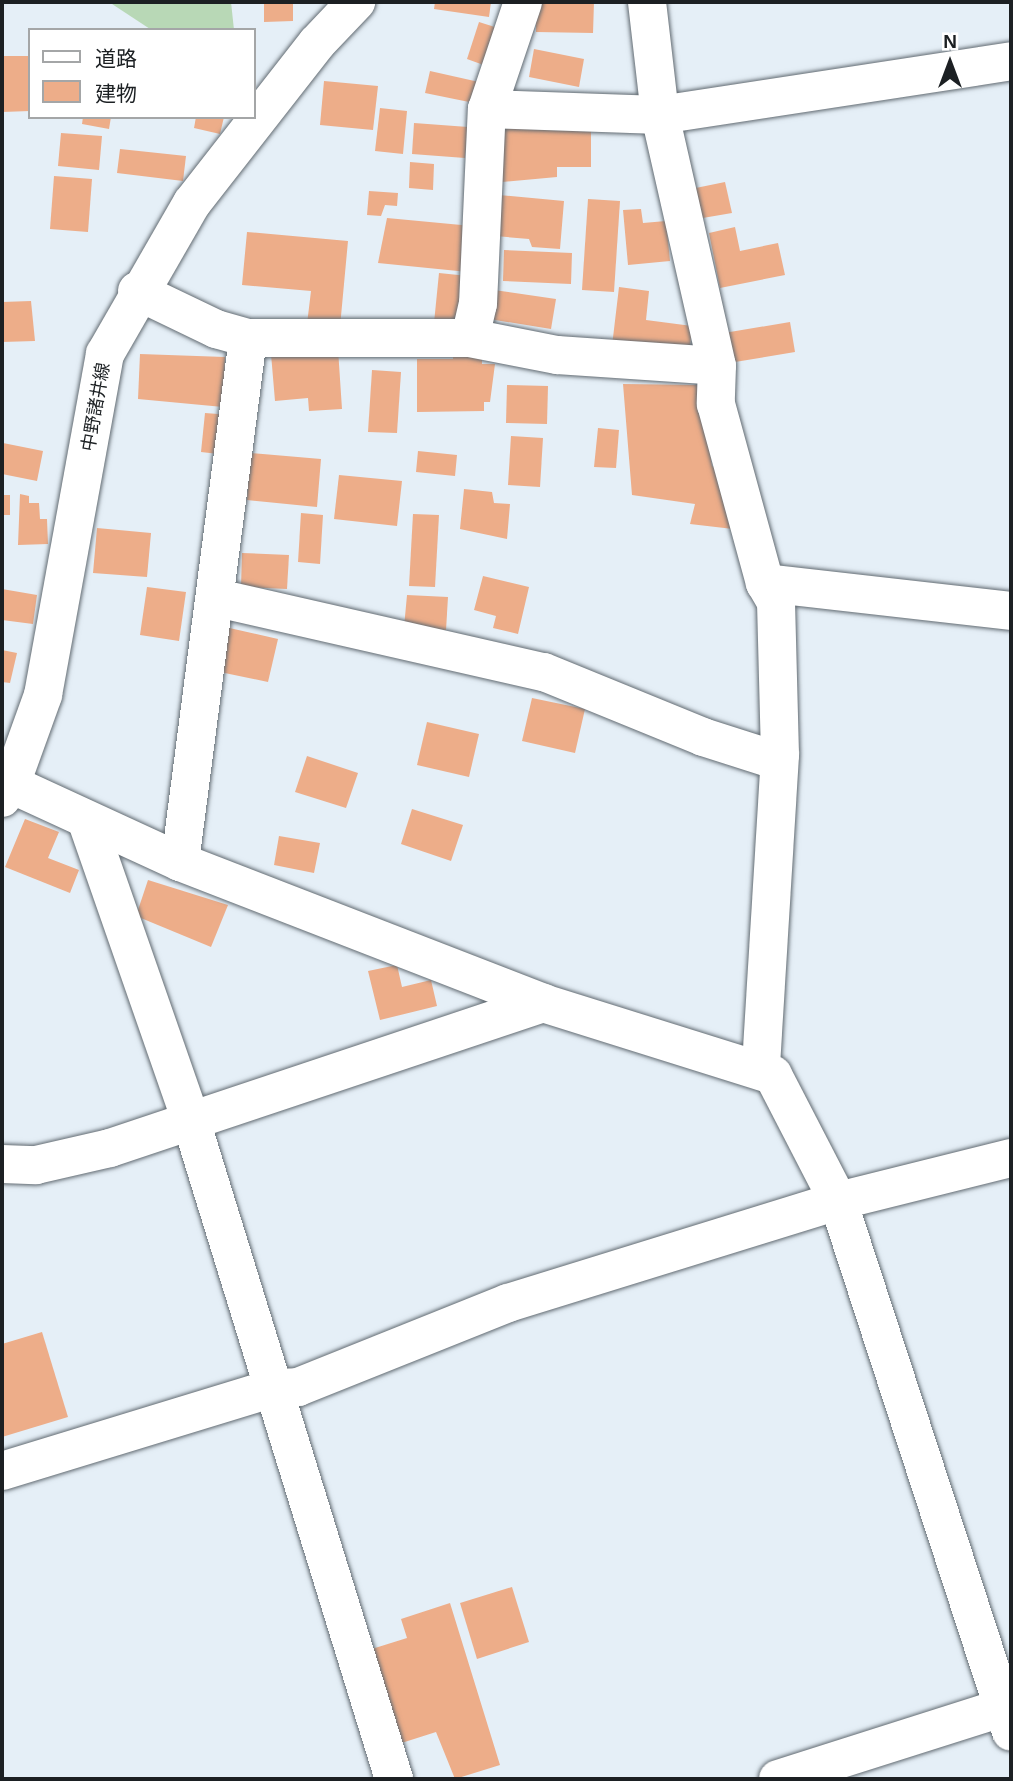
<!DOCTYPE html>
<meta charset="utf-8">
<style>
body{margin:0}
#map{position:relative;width:1013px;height:1781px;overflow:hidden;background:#e5eff7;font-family:Arial,"Noto Sans JP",sans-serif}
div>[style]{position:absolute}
.green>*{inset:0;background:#b8d8b6}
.building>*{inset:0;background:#edad89}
.roads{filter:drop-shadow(0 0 2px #626b72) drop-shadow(0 0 2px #626b72)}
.minor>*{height:38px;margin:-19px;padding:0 19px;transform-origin:19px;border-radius:19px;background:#fff}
.major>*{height:38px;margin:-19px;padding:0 19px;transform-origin:19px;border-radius:19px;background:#fff}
span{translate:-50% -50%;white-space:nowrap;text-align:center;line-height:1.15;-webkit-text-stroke:7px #fff;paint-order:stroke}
.street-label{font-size:18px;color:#1c2023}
.frame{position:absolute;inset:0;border:4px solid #1c2023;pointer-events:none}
.legend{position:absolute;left:28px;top:28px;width:228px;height:91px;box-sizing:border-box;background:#fff;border:2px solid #a4a6a7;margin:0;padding:9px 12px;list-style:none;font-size:21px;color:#1c2023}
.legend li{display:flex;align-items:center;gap:14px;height:35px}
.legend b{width:35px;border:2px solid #a4a6a7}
.north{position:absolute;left:915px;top:28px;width:70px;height:70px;-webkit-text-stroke:5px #fff;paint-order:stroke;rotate:0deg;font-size:19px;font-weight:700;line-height:28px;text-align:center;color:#1c2023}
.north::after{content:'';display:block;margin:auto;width:24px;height:32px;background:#1c2023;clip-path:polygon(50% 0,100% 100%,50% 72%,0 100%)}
</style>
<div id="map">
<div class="green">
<div style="clip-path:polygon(109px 2px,231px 2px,234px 30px,150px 29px)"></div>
</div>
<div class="building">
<div style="clip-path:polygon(264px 2px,293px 2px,293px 21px,264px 22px)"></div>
<div style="clip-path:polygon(435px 2px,491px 2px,489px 17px,434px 9px)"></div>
<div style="clip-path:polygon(536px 2px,594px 2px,593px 33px,536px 32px)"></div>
<div style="clip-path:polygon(479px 22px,501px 29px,489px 67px,467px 59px)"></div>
<div style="clip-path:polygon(534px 49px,584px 59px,579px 87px,529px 77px)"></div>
<div style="clip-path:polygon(2px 56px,30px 56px,30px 111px,2px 112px)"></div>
<div style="clip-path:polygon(430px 71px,479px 82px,474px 103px,425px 93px)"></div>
<div style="clip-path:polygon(324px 81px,378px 86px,373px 130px,320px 125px)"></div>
<div style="clip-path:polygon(380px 108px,407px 111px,403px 154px,375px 151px)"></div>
<div style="clip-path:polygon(83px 117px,111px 117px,109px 129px,82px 124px)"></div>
<div style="clip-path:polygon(196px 117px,224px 117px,220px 134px,194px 128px)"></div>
<div style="clip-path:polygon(414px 123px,468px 127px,465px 158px,412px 154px)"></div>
<div style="clip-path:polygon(502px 127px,591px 127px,591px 167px,557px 167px,557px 177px,502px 182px)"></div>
<div style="clip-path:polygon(61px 133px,102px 136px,99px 170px,58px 166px)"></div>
<div style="clip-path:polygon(120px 149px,186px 156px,183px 181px,117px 173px)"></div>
<div style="clip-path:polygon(410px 162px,434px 164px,433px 190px,409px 188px)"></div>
<div style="clip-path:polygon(54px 176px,92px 179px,88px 232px,50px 229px)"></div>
<div style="clip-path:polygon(725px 182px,732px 213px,691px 220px,686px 190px)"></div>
<div style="clip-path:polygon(369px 191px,398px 193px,397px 206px,385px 205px,381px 216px,367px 215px)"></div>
<div style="clip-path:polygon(499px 195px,564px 201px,560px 249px,532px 247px,529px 239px,495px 236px)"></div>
<div style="clip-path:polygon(588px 199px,620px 201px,614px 292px,582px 290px)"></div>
<div style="clip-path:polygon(641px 209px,643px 223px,666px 221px,670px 261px,628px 265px,623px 210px)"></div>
<div style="clip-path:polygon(387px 218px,472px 226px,468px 272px,378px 263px)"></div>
<div style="clip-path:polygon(735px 227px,740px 251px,778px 243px,785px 275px,720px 288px,709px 233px)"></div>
<div style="clip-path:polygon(247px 232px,348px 241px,340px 327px,307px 324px,311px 291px,242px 285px)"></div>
<div style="clip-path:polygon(504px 250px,572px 253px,571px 284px,503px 281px)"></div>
<div style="clip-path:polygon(439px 273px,468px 276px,463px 326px,434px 323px)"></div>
<div style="clip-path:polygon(619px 287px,649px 291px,646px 320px,692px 326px,689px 355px,612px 346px)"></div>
<div style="clip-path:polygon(494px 290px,556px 299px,551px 329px,489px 319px)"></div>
<div style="clip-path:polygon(31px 301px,35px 341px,2px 342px,2px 302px)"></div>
<div style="clip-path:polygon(790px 322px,795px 352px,729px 363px,724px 333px)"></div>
<div style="clip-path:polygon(453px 348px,482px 356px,482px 364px,495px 364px,490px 402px,484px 402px,484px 411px,417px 412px,417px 359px,453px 359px)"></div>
<div style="clip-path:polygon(338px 349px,342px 409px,309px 411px,308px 398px,275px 401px,271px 354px)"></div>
<div style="clip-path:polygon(140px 354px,225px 357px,223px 407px,138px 399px)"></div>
<div style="clip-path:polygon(372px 370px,401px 372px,397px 433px,368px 432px)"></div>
<div style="clip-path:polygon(623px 384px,700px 385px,712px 466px,720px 469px,733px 529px,690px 524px,695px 504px,632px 495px)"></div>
<div style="clip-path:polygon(507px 385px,548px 386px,547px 424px,506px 423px)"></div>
<div style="clip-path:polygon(205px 413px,231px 415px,227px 455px,201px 452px)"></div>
<div style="clip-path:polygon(598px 428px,619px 430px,616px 468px,594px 467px)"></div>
<div style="clip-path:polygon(511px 436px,543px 438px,540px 487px,508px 485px)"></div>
<div style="clip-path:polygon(3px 443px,43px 451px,37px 481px,2px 474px)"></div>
<div style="clip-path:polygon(418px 451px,457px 455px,455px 476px,416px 472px)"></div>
<div style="clip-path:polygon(250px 453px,321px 459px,317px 507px,247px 500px)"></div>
<div style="clip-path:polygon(339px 475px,402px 481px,397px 526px,334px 519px)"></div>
<div style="clip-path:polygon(464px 489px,492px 492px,494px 503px,510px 504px,507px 539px,460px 529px)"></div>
<div style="clip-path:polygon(20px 494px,29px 496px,29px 503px,39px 503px,40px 519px,47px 519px,48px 544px,18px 545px)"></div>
<div style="clip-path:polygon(2px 495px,10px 495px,10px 515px,2px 515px)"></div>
<div style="clip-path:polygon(301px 513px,323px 515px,320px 564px,298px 562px)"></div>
<div style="clip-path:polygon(413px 514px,439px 515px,435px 587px,409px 586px)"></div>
<div style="clip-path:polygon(97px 528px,151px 533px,147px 577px,93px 573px)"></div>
<div style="clip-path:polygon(242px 553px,289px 555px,287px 589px,241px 587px)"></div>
<div style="clip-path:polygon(483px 576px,529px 587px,518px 634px,493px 628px,496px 616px,474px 610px)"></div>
<div style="clip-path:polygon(147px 587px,186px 592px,179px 641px,140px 635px)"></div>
<div style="clip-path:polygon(2px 589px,37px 595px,33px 624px,2px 620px)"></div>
<div style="clip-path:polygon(407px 595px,448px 597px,446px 630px,404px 627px)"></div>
<div style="clip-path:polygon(225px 627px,278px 639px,268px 682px,215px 671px)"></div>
<div style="clip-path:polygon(2px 650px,17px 653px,10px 683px,2px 682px)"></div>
<div style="clip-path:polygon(532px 698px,585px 709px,575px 753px,522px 741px)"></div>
<div style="clip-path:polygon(427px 722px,479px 734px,469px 777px,417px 765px)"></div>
<div style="clip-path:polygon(307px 756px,358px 773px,346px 808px,295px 792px)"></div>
<div style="clip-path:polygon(412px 809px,463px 825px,451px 861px,401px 844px)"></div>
<div style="clip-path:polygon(25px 819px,59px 832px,48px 858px,79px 870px,70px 893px,5px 867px)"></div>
<div style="clip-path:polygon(279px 836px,320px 843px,314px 873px,274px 865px)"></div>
<div style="clip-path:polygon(148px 880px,228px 905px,211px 947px,136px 916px)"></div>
<div style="clip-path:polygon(397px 965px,402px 987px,431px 980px,437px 1006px,380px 1020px,368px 971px)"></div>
<div style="clip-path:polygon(42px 1332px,68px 1417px,2px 1437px,2px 1344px)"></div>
<div style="clip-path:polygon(512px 1587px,529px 1642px,477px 1659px,460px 1603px)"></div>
<div style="clip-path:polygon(450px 1603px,500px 1765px,455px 1779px,436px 1732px,389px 1747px,359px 1653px,407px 1638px,401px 1619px)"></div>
</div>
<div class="roads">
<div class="minor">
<div style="left:647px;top:2px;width:114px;rotate:83.4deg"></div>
<div style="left:660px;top:115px;width:257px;rotate:77.2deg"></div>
<div style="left:717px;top:366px;width:38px;rotate:92deg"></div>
<div style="left:716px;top:404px;width:186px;rotate:74.7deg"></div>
<div style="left:765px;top:583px;width:22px;rotate:60deg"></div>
<div style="left:776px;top:602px;width:153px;rotate:88.5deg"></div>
<div style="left:780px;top:755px;width:316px;rotate:93.5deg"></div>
<div style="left:487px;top:109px;width:173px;rotate:2deg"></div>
<div style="left:660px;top:115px;width:355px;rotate:-8.7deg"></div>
<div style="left:137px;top:291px;width:88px;rotate:25.7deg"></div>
<div style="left:216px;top:329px;width:33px;rotate:16deg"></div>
<div style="left:248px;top:338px;width:222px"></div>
<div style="left:470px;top:338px;width:89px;rotate:11.1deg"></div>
<div style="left:557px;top:355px;width:160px;rotate:3.9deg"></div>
<div style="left:470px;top:338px;width:35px;rotate:-77deg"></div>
<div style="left:478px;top:304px;width:195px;rotate:-87.4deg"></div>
<div style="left:487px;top:109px;width:113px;rotate:-71.4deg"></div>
<div style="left:765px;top:583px;width:248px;rotate:6.5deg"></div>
<div style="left:217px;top:598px;width:335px;rotate:12.8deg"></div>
<div style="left:544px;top:672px;width:172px;rotate:22.2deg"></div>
<div style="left:703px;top:737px;width:69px;rotate:17.7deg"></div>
<div style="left:769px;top:758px;width:11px;rotate:-15deg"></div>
<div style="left:2px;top:780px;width:196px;rotate:24.7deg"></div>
<div style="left:180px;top:862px;width:389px;rotate:21.2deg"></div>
<div style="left:543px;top:1003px;width:241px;rotate:17.4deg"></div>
<div style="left:773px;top:1075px;width:142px;rotate:62.7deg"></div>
<div style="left:838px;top:1201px;width:558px;rotate:71.95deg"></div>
<div style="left:87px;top:822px;width:317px;rotate:70.8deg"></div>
<div style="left:191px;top:1121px;width:689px;rotate:72.85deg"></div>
<div style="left:180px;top:862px;width:528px;rotate:-82.61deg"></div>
<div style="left:2px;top:1164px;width:34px;rotate:2deg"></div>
<div style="left:36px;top:1165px;width:76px;rotate:-12.9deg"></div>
<div style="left:110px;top:1148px;width:457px;rotate:-18.5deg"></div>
<div style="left:2px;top:1471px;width:283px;rotate:-17deg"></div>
<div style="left:273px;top:1388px;width:25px;rotate:-2deg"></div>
<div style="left:298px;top:1387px;width:226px;rotate:-21.8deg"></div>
<div style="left:508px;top:1303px;width:345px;rotate:-17.2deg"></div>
<div style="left:838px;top:1201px;width:178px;rotate:-14deg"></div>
<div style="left:778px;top:1779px;width:244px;rotate:-17.6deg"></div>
</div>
<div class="major">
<div style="left:2px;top:798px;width:17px;rotate:-57deg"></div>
<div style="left:11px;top:784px;width:95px;rotate:-70.2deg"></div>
<div style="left:43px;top:695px;width:347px;rotate:-79.7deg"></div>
<div style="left:105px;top:354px;width:174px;rotate:-60.1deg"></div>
<div style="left:192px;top:203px;width:203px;rotate:-52deg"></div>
<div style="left:317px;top:43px;width:57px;rotate:-46.4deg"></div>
</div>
</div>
<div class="street-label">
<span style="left:96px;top:407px;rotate:-80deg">中野諸井線</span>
</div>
<div class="frame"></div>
<ul class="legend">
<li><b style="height:9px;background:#fff"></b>道路</li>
<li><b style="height:19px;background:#edad89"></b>建物</li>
</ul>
<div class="north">N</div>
</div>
